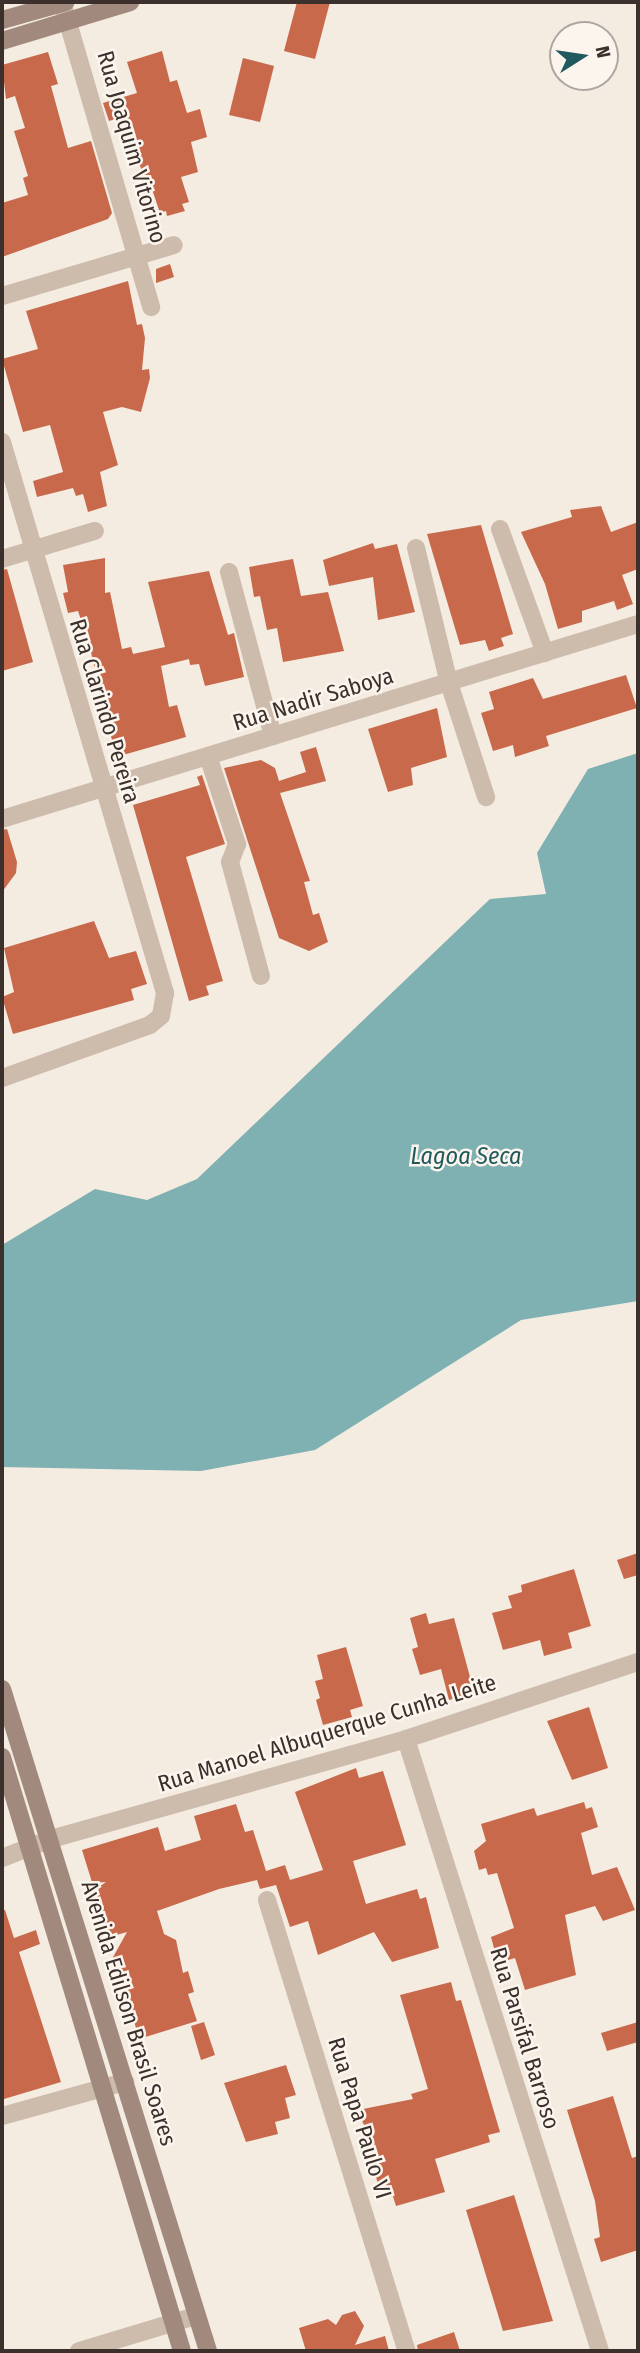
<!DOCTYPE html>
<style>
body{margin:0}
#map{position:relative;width:640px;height:2353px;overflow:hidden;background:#f4ebe1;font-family:"Fira Sans Condensed",sans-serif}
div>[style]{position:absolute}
.water>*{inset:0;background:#7fb0b2}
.building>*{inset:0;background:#c8694b}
.street>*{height:18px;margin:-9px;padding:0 9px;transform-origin:9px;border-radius:9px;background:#cdbbac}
.secondary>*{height:18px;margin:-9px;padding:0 9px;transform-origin:9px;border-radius:9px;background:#a18a7d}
span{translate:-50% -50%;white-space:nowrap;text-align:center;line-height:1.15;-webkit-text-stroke:5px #fbf5ee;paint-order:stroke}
.street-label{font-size:23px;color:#3b302b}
.water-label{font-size:24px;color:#1f5a5e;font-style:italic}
.frame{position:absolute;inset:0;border:4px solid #3b302b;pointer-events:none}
.north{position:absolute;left:549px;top:21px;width:70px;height:70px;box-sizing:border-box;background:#fbf5ee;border:2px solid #aea6a0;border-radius:50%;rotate:78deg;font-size:19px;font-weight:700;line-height:28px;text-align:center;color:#3b302b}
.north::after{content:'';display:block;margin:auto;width:24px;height:32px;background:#1f5a5e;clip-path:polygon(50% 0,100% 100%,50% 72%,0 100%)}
</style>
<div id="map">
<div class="water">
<i style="clip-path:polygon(638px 753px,638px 1301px,521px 1320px,315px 1450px,201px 1471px,2px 1467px,2px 1245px,95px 1189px,147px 1200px,197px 1179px,490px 899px,546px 894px,537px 853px,588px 769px)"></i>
</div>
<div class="building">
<i style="clip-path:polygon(297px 2px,330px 2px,315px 59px,284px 51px)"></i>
<i style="clip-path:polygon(162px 51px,170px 82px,177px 80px,187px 113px,200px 109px,207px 137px,191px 142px,198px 172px,181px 177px,189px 202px,182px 204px,185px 211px,167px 216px,166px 211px,160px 213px,152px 189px,149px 190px,122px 117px,109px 121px,103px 103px,137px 93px,127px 62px)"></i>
<i style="clip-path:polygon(48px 52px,58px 84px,51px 86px,68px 148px,91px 141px,112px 213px,108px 219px,2px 257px,2px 203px,28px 195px,23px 178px,28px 176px,14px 131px,25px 128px,15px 96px,6px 99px,2px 65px)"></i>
<i style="clip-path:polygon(243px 58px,274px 66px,260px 122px,229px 115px)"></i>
<i style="clip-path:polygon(170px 264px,174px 277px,156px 283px,156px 269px)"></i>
<i style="clip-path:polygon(128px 281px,137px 325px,142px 324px,145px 338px,142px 370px,149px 369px,150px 378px,141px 412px,122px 407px,103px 412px,118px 465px,100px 472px,107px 506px,88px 512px,83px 494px,76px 496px,73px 488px,37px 497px,33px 481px,63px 472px,50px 425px,23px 432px,2px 359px,38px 349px,26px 311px)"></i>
<i style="clip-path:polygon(601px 506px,611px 532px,638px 522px,638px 569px,622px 575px,633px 604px,617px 610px,614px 601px,582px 611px,582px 622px,558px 629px,545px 584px,521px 532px,572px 517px,570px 510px)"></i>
<i style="clip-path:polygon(481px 525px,513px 634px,501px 638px,504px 646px,489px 651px,485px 640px,460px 645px,427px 534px)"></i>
<i style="clip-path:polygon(373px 543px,375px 549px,397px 544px,415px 612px,378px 620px,373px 577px,329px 586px,323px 560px)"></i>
<i style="clip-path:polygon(105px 558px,105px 593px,110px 592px,122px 649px,131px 647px,133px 654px,165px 647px,148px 582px,209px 571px,228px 635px,234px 633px,244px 677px,205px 686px,199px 664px,190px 665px,189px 659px,161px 666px,169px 707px,177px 705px,186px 737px,116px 757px,89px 644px,78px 611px,68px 613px,63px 593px,68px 592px,63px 565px)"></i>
<i style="clip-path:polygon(293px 559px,301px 596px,328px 592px,344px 651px,283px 662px,277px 628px,267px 630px,260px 596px,254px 597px,249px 567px)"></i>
<i style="clip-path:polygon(7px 569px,33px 662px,2px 671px,2px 570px)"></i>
<i style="clip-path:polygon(626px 675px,637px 708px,546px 736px,549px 746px,515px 757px,513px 745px,493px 751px,481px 713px,494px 709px,489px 692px,533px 678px,543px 699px)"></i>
<i style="clip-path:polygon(437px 708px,447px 757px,411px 768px,413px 785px,388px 792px,368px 729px)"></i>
<i style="clip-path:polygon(316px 747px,326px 781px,280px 793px,310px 881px,304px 882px,313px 915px,319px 913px,328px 942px,309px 951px,279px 938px,224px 768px,261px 760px,275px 768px,279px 781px,306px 772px,300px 752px)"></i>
<i style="clip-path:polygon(202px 775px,225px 844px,186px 857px,223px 981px,206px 986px,209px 995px,189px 1001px,133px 805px,200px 785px,197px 777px)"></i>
<i style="clip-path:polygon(7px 829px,17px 862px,16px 873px,2px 892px,2px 830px)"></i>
<i style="clip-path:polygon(94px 921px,109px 958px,136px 951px,147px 984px,131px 989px,134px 1000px,13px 1034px,2px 997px,14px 992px,4px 948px)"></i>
<i style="clip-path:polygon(638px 1553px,638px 1575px,624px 1579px,617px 1560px)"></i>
<i style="clip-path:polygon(574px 1569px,591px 1626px,568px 1633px,572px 1648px,544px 1656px,540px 1640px,503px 1650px,492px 1613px,512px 1608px,508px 1596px,522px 1592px,521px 1585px)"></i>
<i style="clip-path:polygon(426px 1613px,429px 1624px,454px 1618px,470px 1677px,475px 1676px,479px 1691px,449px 1700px,441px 1669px,420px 1675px,412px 1649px,418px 1647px,410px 1618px)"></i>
<i style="clip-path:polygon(346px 1647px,363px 1706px,350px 1710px,352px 1717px,323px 1725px,316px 1700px,320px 1698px,315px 1681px,323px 1679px,317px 1655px)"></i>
<i style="clip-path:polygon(589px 1707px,608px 1768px,572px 1780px,547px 1721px)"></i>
<i style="clip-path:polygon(356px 1768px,359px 1778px,383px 1771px,406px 1845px,353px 1861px,366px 1904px,417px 1889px,420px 1899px,426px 1897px,439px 1948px,392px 1962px,374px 1932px,318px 1955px,308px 1921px,290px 1927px,276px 1885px,260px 1889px,257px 1880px,219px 1889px,157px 1911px,164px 1934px,176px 1940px,183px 1973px,188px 1971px,194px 1992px,188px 1994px,197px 2021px,139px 2039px,118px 1963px,112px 1959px,127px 1932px,109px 1937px,82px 1850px,158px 1827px,165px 1851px,201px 1840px,194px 1816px,236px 1804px,245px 1832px,253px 1830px,266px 1871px,285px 1865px,290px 1880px,323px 1870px,295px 1792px)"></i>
<i style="clip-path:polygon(584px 1802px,586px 1809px,592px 1807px,598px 1827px,581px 1833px,592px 1875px,617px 1867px,635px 1910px,603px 1921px,595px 1906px,565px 1915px,576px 1975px,525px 1990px,515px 1958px,498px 1963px,491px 1937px,514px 1928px,497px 1873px,488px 1875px,486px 1868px,479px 1870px,474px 1851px,486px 1841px,481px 1824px,534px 1808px,537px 1816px)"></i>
<i style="clip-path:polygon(2px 1910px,5px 1910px,14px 1938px,36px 1930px,40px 1944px,19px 1952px,61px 2082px,4px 2099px)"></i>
<i style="clip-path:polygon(451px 1982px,456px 2001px,461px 2000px,500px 2132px,488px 2135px,490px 2142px,435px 2159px,445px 2192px,396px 2206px,390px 2187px,380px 2190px,374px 2171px,381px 2169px,358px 2110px,413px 2099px,411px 2094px,428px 2089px,400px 1995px)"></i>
<i style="clip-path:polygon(204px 2022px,215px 2055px,201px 2060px,191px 2026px)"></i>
<i style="clip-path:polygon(638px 2022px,638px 2042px,607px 2051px,601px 2033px)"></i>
<i style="clip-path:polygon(286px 2065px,296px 2095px,285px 2098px,290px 2118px,275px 2122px,278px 2134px,246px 2142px,224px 2083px)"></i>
<i style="clip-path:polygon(613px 2096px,632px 2158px,638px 2156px,638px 2250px,601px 2262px,594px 2239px,600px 2237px,595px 2201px,567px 2110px)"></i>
<i style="clip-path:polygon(514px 2195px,553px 2321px,503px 2331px,466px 2210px)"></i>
<i style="clip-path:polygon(355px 2311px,364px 2326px,355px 2345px,385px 2336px,389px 2351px,306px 2351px,299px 2328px,328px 2319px,336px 2325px,342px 2315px)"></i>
<i style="clip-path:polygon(454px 2332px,460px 2351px,418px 2351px,417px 2345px)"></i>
</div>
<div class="street">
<i style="left:62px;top:2px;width:318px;rotate:73.7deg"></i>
<i style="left:2px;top:296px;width:179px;rotate:-16.5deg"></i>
<i style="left:2px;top:442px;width:575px;rotate:73.52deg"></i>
<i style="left:165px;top:993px;width:23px;rotate:100deg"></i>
<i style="left:161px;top:1016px;width:14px;rotate:141deg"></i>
<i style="left:150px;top:1025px;width:157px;rotate:160.3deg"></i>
<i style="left:500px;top:529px;width:132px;rotate:70.1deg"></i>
<i style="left:416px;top:548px;width:139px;rotate:76.3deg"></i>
<i style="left:449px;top:683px;width:120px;rotate:72deg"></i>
<i style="left:2px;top:559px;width:97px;rotate:-16.8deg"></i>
<i style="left:229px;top:572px;width:170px;rotate:75deg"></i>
<i style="left:208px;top:756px;width:93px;rotate:71.8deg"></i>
<i style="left:237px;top:844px;width:19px;rotate:111deg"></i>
<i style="left:230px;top:862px;width:118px;rotate:74.8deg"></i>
<i style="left:2px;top:819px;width:665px;rotate:-17.05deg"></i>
<i style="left:406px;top:1739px;width:642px;rotate:72.41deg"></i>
<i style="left:2px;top:1858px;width:53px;rotate:-21.2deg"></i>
<i style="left:51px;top:1839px;width:369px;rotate:-15.7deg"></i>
<i style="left:406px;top:1739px;width:244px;rotate:-18.4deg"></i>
<i style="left:267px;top:1900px;width:472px;rotate:72.8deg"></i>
<i style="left:2px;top:2116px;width:128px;rotate:-15.5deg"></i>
<i style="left:79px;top:2351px;width:122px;rotate:-16.7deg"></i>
</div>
<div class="secondary">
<i style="left:2px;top:20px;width:66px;rotate:-15.7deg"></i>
<i style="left:2px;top:41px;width:134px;rotate:-16.9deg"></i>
<i style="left:2px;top:1689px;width:693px;rotate:72.71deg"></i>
<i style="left:2px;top:1757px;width:621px;rotate:73.14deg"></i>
</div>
<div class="street-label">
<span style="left:132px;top:147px;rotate:74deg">Rua Joaquim Vitorino</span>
<span style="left:313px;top:699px;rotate:-17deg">Rua Nadir Saboya</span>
<span style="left:105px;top:711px;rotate:73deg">Rua Clarindo Pereira</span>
<span style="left:327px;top:1733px;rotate:-17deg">Rua Manoel Albuquerque Cunha Leite</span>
<span style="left:129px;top:2013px;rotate:73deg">Avenida Edilson Brasil Soares</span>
<span style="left:525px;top:2038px;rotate:73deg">Rua Parsifal Barroso</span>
<span style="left:360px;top:2118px;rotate:73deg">Rua Papa Paulo VI</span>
</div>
<div class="water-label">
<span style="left:466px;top:1157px">Lagoa Seca</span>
</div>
<div class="frame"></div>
<div class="north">N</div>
</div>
